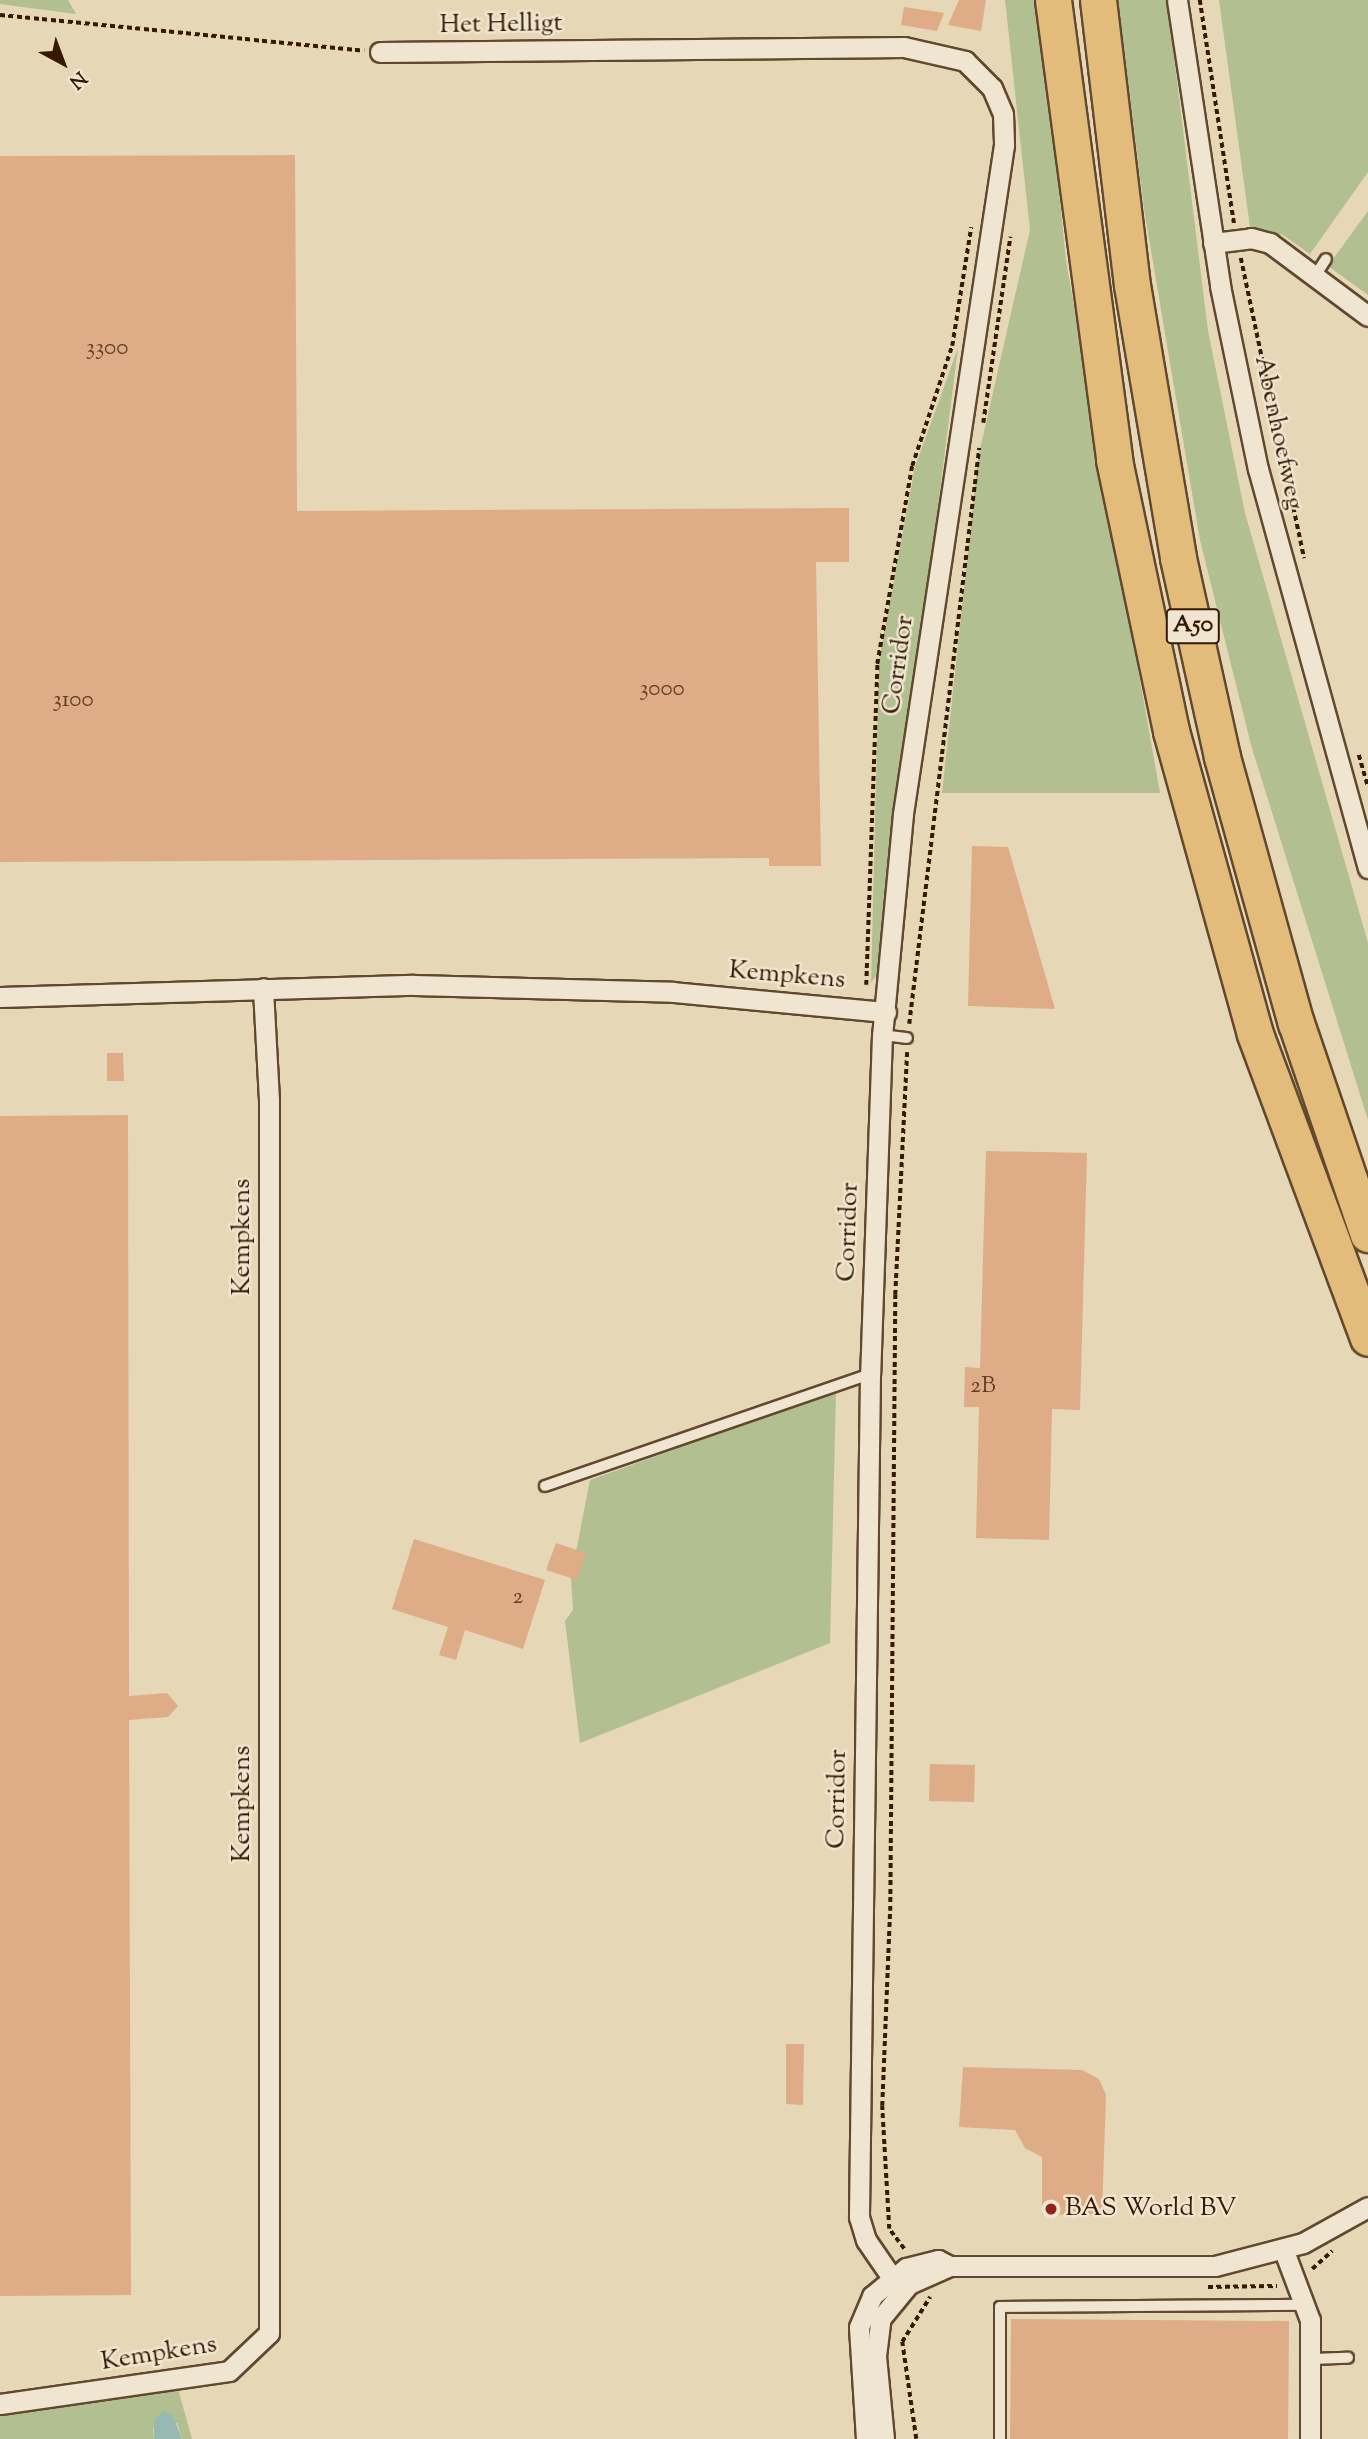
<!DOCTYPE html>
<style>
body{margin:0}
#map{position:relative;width:1368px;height:2439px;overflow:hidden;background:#e6d7b6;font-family:"Sorts Mill Goudy",serif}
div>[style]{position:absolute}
.green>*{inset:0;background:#b1bf91}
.water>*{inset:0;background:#96b9b1}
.building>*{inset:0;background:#dfac88}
.path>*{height:3.5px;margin-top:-1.75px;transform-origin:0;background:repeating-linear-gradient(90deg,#351901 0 5px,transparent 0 8.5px)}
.roads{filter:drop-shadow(2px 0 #61482e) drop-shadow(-2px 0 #61482e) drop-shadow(0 2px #61482e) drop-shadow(0 -2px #61482e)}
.lane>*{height:10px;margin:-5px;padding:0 5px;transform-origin:5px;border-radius:5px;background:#efe5d0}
.street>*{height:19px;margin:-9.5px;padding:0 9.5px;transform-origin:9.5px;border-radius:9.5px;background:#efe5d0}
.highway>*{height:35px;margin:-17.5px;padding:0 17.5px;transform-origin:17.5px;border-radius:17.5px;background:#e3bc7b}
.dots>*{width:19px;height:19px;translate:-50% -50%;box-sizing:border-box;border:4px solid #efe5d0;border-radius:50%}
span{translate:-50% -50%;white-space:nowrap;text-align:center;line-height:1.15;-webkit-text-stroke:5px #efe5d0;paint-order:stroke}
.number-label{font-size:23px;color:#603e23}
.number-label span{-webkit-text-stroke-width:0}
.shield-label span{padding:2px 5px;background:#efe5d0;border:2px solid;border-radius:5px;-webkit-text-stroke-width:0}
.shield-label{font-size:24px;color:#351901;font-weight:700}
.street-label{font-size:26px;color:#351901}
.poi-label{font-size:26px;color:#351901}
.left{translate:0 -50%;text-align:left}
.north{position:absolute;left:28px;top:28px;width:70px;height:70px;-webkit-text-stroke:5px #efe5d0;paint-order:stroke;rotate:139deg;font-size:19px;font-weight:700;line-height:28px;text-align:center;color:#351901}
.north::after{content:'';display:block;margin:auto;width:24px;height:32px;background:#351901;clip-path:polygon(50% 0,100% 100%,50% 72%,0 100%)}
</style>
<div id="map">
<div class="green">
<i style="clip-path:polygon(0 0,68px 0,76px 14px,0 4px)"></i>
<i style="clip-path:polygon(1005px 0,1040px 0,1066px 261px,1160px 793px,942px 793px,978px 458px,1030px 230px)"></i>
<i style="clip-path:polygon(1118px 0,1167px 0,1208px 331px,1245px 513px,1368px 943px,1368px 1120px,1251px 745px,1200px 540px,1144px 209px)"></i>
<i style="clip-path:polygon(1219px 0,1368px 0,1368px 172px,1310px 254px,1283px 235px,1250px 227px)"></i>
<i style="clip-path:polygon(1368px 211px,1368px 295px,1328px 266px)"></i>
<i style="clip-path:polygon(958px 348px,879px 971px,871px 983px,879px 661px,915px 467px)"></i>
<i style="clip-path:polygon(836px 1391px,830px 1643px,580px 1743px,565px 1621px,573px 1610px,571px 1578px,590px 1480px)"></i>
<i style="clip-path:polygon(178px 2389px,192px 2439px,182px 2439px,177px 2423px,153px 2428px,154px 2439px,0 2439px,0 2413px)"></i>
</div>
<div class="water">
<i style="clip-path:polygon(164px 2410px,173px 2416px,182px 2439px,154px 2439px,154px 2420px)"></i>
</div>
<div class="building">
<i style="clip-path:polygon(959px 0,986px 0,981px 31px,948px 25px)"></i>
<i style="clip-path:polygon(904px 7px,944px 13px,937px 31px,901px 25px)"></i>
<i style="clip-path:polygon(295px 155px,297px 511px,849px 508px,849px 562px,816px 562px,821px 866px,769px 866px,769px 858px,0 862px,0 156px)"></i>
<i style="clip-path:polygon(972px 846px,1008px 847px,1055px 1009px,968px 1006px)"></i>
<i style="clip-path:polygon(107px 1053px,123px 1053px,124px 1081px,107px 1081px)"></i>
<i style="clip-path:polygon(128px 1115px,129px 1696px,167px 1693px,178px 1706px,168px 1717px,129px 1720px,131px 2295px,0 2296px,0 1116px)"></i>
<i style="clip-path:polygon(986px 1151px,1087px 1153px,1080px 1410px,1052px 1409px,1049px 1540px,976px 1538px,979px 1407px,964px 1407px,965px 1367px,980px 1368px)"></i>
<i style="clip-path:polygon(414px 1539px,545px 1580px,523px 1649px,465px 1630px,456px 1660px,439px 1655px,448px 1627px,392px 1609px)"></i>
<i style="clip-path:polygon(556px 1543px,586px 1553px,577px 1580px,546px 1570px)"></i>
<i style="clip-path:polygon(930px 1764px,975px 1765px,974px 1802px,929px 1801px)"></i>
<i style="clip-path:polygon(786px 2044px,804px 2044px,803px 2105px,786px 2104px)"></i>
<i style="clip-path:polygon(963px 2067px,1082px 2070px,1099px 2079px,1106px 2095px,1102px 2214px,1042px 2215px,1042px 2157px,1025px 2148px,1015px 2130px,959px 2127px)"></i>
<i style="clip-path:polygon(1011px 2319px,1289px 2321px,1288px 2439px,1010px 2439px)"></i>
</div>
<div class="path">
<i style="left:1200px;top:0;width:226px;rotate:81.3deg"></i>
<i style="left:0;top:15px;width:366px;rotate:5.6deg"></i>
<i style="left:1241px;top:258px;width:307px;rotate:78.1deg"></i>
<i style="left:983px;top:423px;width:188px;rotate:-81.7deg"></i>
<i style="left:1359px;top:755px;width:33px;rotate:74deg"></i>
<i style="left:866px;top:985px;width:321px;rotate:-88deg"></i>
<i style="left:877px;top:664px;width:201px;rotate:-80deg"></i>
<i style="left:912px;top:466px;width:126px;rotate:-71.6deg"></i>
<i style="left:952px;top:346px;width:120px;rotate:-80.9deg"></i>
<i style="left:909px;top:1024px;width:580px;rotate:-83.07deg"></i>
<i style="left:904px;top:2249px;width:25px;rotate:-127deg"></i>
<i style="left:889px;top:2229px;width:123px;rotate:-93.3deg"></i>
<i style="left:882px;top:2106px;width:195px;rotate:-87.7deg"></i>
<i style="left:890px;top:1911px;width:616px;rotate:-89.53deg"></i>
<i style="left:895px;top:1295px;width:243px;rotate:-87.2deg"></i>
<i style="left:1312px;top:2269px;width:27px;rotate:-42deg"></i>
<i style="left:1208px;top:2287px;width:69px;rotate:-0.8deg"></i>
<i style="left:916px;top:2439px;width:98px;rotate:-98.2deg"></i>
<i style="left:902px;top:2342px;width:53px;rotate:-58.1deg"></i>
</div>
<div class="roads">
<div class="lane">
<i style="left:1315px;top:276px;width:20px;rotate:-57deg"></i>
<i style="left:882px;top:1035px;width:25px;rotate:7deg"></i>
<i style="left:545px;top:1486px;width:344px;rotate:-19deg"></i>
<i style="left:1310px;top:2359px;width:38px;rotate:-2deg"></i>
<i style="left:1000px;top:2439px;width:132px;rotate:-90deg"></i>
<i style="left:1000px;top:2307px;width:305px;rotate:-0.4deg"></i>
</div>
<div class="street">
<i style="left:1177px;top:0;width:289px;rotate:81.4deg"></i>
<i style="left:1220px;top:286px;width:187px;rotate:78.3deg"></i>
<i style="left:1258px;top:469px;width:414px;rotate:74.6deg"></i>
<i style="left:380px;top:52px;width:524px;rotate:-0.55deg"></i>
<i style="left:904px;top:47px;width:63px;rotate:12.9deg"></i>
<i style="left:965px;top:61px;width:38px;rotate:45deg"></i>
<i style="left:992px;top:88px;width:28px;rotate:67deg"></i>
<i style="left:1003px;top:114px;width:31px;rotate:88deg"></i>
<i style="left:1004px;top:145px;width:677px;rotate:98.59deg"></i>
<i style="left:903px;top:814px;width:222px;rotate:95.4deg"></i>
<i style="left:882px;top:1035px;width:339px;rotate:92deg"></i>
<i style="left:870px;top:1374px;width:843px;rotate:90.75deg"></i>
<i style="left:859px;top:2217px;width:24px;rotate:73deg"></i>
<i style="left:866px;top:2240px;width:62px;rotate:55.5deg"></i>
<i style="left:1213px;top:243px;width:38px;rotate:-7deg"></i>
<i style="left:1251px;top:238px;width:20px;rotate:15deg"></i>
<i style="left:1270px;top:243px;width:122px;rotate:36.7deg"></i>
<i style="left:0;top:997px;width:414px;rotate:-1.7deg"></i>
<i style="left:414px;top:985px;width:259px;rotate:1.5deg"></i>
<i style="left:673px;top:992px;width:214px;rotate:5.4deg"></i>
<i style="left:1284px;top:2251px;width:74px;rotate:69.4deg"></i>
<i style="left:1310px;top:2320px;width:119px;rotate:90deg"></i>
<i style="left:0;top:2404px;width:231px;rotate:-8.2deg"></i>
<i style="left:229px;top:2371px;width:55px;rotate:-43.5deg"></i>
<i style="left:269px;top:2333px;width:1233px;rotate:-90deg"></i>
<i style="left:269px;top:1100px;width:112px;rotate:-93.1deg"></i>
<i style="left:866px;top:2439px;width:112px;rotate:-93.6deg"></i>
<i style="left:859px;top:2327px;width:34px;rotate:-67deg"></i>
<i style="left:872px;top:2296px;width:44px;rotate:-39.5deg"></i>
<i style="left:906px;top:2268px;width:33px;rotate:-14deg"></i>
<i style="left:938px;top:2260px;width:13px;rotate:27deg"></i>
<i style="left:950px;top:2266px;width:265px"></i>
<i style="left:1215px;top:2266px;width:91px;rotate:-14.6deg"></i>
<i style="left:1303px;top:2243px;width:74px;rotate:-29deg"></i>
<i style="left:884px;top:2439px;width:83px;rotate:-95.5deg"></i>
<i style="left:876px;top:2356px;width:38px;rotate:-83deg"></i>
<i style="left:881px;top:2318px;width:44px;rotate:-50.5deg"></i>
<i style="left:909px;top:2284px;width:45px;rotate:-23.7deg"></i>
</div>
<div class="highway">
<i style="left:1053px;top:0;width:464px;rotate:82.4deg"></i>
<i style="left:1114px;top:460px;width:277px;rotate:78.1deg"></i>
<i style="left:1171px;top:731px;width:314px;rotate:74.5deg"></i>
<i style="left:1255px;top:1034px;width:324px;rotate:69.6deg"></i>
<i style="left:1098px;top:0;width:287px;rotate:83.2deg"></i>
<i style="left:1132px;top:285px;width:277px;rotate:80.4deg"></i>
<i style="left:1178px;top:558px;width:204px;rotate:77.5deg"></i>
<i style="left:1222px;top:757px;width:276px;rotate:74.5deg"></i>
<i style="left:1296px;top:1023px;width:223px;rotate:71.2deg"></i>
</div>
</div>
<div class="dots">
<i style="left:1051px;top:2209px;background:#8f2418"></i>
</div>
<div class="number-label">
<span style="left:107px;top:349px">3300</span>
<span style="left:662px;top:690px">3000</span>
<span style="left:73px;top:701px">3100</span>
<span style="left:983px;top:1387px">2B</span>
<span style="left:518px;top:1598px">2</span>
</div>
<div class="shield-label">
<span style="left:1193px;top:626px">A50</span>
</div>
<div class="street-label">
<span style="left:501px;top:25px;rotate:-1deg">Het Helligt</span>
<span style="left:1278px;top:433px;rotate:78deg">Abenhoefweg</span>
<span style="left:899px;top:665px;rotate:-82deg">Corridor</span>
<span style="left:787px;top:976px;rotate:5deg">Kempkens</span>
<span style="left:849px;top:1232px;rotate:-88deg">Corridor</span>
<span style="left:243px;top:1237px;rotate:-90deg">Kempkens</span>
<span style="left:838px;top:1799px;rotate:-89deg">Corridor</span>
<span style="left:243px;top:1804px;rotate:-90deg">Kempkens</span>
<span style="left:159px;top:2354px;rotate:-9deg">Kempkens</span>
</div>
<div class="poi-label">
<span class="left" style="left:1065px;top:2209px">BAS World BV</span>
</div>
<div class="north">N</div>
</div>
